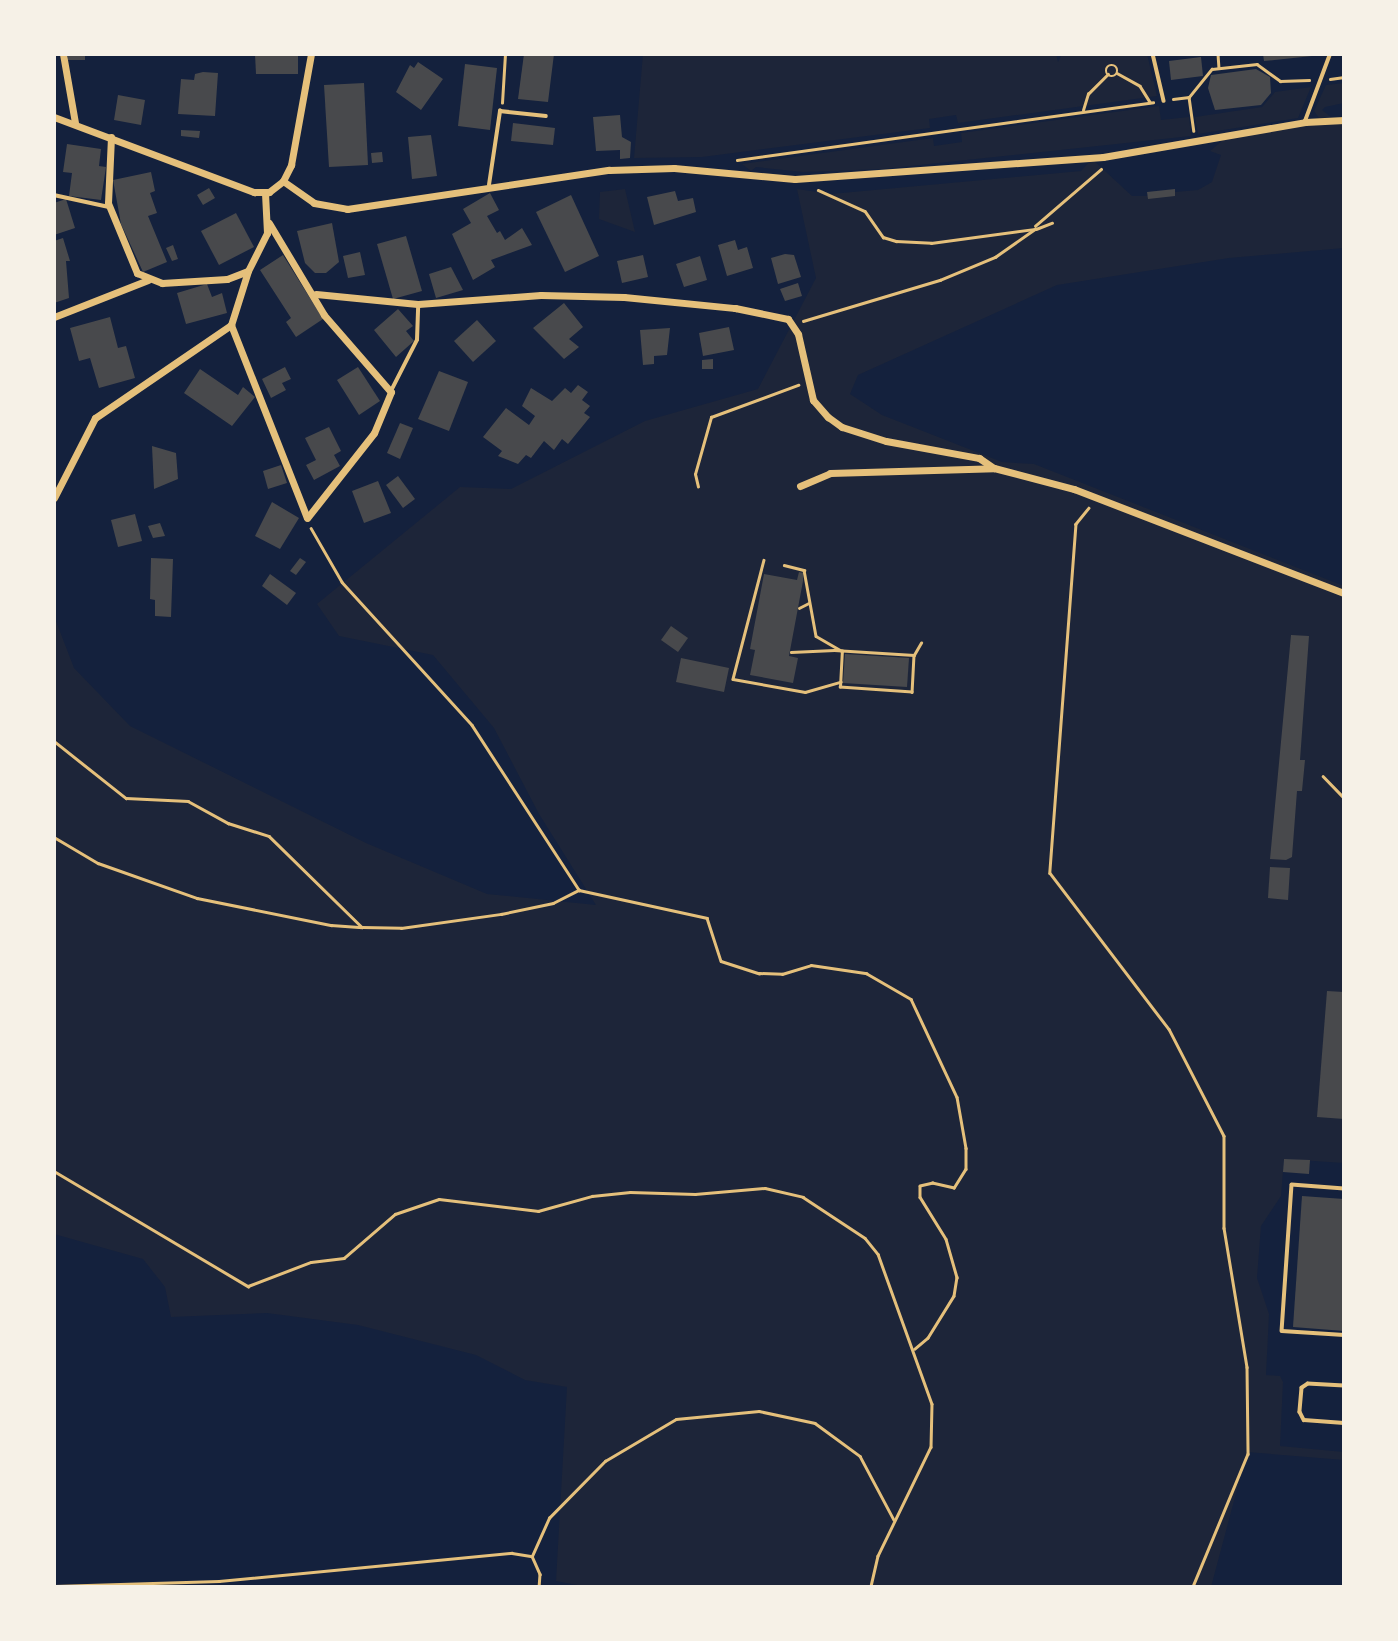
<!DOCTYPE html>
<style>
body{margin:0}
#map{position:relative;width:1398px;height:1641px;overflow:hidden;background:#14213d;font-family:Literata,serif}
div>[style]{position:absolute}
.green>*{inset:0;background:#1d2539}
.building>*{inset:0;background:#48494c}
.path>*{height:2.5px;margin:-1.25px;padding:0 1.25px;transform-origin:1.25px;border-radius:1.25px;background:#e5c07b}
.path>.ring{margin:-1.25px;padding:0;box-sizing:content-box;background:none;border:2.5px solid #e5c07b;border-radius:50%}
.service>*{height:3.5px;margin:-1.75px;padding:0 1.75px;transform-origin:1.75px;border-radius:1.75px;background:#e5c07b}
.minor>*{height:7px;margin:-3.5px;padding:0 3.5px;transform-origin:3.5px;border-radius:3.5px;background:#e5c07b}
span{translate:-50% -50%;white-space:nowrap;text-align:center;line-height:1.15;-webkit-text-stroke:5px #f6f1e7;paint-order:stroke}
.frame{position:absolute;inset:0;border:56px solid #f6f1e7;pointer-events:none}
</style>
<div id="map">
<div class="green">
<i style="clip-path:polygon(643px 54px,1056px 54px,1058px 62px,1062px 54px,1147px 54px,1157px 96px,958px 123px,956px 115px,929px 119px,930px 128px,702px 157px,634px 158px)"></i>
<i style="clip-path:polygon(1344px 83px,1344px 103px,1325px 107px,1322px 110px,1331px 117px,1319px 118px,1314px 111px,1326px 85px)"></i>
<i style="clip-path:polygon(1311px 87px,1298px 118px,1198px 134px,1195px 117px,1262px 107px,1275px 92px)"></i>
<i style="clip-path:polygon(1159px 106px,1161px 120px,1189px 117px,1191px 136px,882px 169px,803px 172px,756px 167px,751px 171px,742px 164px,933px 138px,934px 146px,962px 142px,961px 133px)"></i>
<i style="clip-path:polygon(1344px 120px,1344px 248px,1229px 258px,1057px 285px,858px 375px,850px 394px,882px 415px,1002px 462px,1034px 464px,1344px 586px,1344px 1163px,1284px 1159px,1281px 1196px,1261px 1226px,1257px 1278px,1269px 1314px,1266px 1375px,1280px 1376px,1283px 1382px,1280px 1446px,1344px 1452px,1344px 1460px,1247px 1452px,1211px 1587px,587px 1587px,556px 1581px,567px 1387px,525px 1380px,476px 1355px,358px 1325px,267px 1313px,171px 1317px,165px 1287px,143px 1259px,54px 1234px,54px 616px,74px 668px,130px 726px,366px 843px,487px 894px,596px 905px,539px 814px,494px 728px,433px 655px,339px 636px,317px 604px,460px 487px,511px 489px,645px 421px,758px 389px,816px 278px,797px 189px,831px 194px,1081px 171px,1092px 159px,1132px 196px,1175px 196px,1175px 192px,1198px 190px,1212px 182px,1221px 155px,1210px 151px,1229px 135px)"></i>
<i style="clip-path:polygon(625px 189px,635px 232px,599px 219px,600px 192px)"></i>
</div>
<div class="building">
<i style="clip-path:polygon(68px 54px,85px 54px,85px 60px,68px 60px)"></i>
<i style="clip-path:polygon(255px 54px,298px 54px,298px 74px,256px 74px)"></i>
<i style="clip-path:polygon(524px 54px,554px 54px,548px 102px,518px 99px)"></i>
<i style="clip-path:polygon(1263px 54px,1311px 54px,1312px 56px,1264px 61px)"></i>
<i style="clip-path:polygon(1201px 57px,1203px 76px,1171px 80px,1169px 61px)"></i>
<i style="clip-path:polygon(418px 62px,443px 79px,421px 110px,396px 92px,410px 65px,414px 68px)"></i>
<i style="clip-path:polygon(465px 64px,497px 68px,490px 130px,458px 126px)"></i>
<i style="clip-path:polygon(1256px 69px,1270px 77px,1271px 93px,1261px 105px,1215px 110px,1208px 88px,1211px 75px)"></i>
<i style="clip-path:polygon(203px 72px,218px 73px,215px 116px,178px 114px,181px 79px,194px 80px,195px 74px)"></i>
<i style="clip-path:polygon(364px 83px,368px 165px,329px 167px,324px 85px)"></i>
<i style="clip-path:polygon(118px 95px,145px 100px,141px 125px,114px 120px)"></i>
<i style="clip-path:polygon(620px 115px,622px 137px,631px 142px,630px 158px,620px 159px,620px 150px,596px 151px,593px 117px)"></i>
<i style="clip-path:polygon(513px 123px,555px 128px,553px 145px,511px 141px)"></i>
<i style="clip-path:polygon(181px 130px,200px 131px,199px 138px,181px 136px)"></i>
<i style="clip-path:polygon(431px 135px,437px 176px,412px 179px,408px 137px)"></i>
<i style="clip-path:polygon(67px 144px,101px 149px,99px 166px,106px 167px,101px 200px,69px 196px,72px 173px,63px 172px)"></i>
<i style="clip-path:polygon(382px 152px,383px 162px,372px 163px,371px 153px)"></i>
<i style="clip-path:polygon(151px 172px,155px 191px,150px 193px,157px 213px,148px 216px,167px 262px,143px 272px,121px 224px,113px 180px)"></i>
<i style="clip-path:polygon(209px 188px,215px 198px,203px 205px,197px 195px)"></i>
<i style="clip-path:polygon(1175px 189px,1175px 196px,1148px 199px,1147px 192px)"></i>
<i style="clip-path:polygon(675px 191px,678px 201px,693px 198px,696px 212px,654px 225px,647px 197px)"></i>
<i style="clip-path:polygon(490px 193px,499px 210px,487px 216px,497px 233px,500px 231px,505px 240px,522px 228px,532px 245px,491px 260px,495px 267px,473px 280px,452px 234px,471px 223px,463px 209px)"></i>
<i style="clip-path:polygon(571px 195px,599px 256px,565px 272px,536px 212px)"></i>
<i style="clip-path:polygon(66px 199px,75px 228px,54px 235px,54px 203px)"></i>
<i style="clip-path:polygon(236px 213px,254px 247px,219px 265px,201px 231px)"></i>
<i style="clip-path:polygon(332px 223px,339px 262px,326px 273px,315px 273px,305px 263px,297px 231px)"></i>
<i style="clip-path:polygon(406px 236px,422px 291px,393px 299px,377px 244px)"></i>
<i style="clip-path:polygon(63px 238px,70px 261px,66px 261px,69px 298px,54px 303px,54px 241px)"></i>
<i style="clip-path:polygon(735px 240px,738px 250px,747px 247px,753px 268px,727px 276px,718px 245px)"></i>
<i style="clip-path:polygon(173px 245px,178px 259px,172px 261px,166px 248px)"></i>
<i style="clip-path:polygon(360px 252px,365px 275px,348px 278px,343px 256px)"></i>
<i style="clip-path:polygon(785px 254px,794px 255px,801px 277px,778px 284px,771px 258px)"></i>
<i style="clip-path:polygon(283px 255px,323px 319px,296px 337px,286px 322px,291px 318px,260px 270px)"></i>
<i style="clip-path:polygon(643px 255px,648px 277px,622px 283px,617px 261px)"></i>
<i style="clip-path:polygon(700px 256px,707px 280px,684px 287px,676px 264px)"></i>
<i style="clip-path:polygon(451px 267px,463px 290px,436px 298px,429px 274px)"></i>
<i style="clip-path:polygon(798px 283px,802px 296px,785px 301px,780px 289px)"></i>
<i style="clip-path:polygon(207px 284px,212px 297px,222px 293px,227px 313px,186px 324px,177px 293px)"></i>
<i style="clip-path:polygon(564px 303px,583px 327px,569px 339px,579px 347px,564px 359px,533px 328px)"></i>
<i style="clip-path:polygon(398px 309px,413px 326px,406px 331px,414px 341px,396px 357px,374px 330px)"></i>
<i style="clip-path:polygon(110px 317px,118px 348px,126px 346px,135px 378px,99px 388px,90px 358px,79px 361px,70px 328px)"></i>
<i style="clip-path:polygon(477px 320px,496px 341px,473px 362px,454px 341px)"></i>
<i style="clip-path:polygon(729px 327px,734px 350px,703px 356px,699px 333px)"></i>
<i style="clip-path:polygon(670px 328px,667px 355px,654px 356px,654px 364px,643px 365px,640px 330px)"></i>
<i style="clip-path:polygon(713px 359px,713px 369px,702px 369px,702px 360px)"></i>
<i style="clip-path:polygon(285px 367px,291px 379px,282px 383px,286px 390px,271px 398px,262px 379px)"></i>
<i style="clip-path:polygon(358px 367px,380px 401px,359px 415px,337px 380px)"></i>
<i style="clip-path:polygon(200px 369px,238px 395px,243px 387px,255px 397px,232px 426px,184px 393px)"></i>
<i style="clip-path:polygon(439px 371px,468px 382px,449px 431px,418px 419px)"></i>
<i style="clip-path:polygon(578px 385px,588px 392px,582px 400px,590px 406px,584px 413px,590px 417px,568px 444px,562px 439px,554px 450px,544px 441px,531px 458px,526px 455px,518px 464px,498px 456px,502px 451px,483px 437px,506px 408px,529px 425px,535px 416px,522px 406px,531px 388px,552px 401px,565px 388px,571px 393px)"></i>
<i style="clip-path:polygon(400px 423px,413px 428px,400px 459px,387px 453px)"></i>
<i style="clip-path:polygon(329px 427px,341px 451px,334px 455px,340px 466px,314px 480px,306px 465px,316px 460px,305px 438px)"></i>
<i style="clip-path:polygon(152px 446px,176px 453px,178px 479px,154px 489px)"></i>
<i style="clip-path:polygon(281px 465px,287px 483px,268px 489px,263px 471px)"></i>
<i style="clip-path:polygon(398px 476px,415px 499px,403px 508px,386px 485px)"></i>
<i style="clip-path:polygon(378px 481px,391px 513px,364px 523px,352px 491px)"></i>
<i style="clip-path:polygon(272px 502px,299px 518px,280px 549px,255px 536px)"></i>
<i style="clip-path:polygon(135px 514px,142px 541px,118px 547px,111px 520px)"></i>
<i style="clip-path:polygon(160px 523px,165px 536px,153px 538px,148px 526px)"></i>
<i style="clip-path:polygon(151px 558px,173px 559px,171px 617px,155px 616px,155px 600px,150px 599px)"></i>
<i style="clip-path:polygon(300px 558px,306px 562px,296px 575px,290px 571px)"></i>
<i style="clip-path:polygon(799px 572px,803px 573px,803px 581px,789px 656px,798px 658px,793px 683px,750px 675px,755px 650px,750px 649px,764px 574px,797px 580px)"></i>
<i style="clip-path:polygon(270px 574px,296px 593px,287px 605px,262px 586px)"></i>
<i style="clip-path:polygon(671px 626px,688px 638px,678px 652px,661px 640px)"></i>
<i style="clip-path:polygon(1291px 635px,1309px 636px,1300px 760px,1305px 760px,1302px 791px,1297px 791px,1292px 857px,1286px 860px,1270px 859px)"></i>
<i style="clip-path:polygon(845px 654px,909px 658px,907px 687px,843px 683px)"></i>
<i style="clip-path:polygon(681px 658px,729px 668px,724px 692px,676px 682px)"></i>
<i style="clip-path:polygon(1270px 867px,1290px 868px,1288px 900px,1268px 898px)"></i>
<i style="clip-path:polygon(1327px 991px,1344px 992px,1344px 1119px,1317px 1117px)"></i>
<i style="clip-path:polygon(1284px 1159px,1310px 1160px,1309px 1174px,1283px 1172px)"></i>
<i style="clip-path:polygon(1302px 1196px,1344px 1199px,1344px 1331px,1293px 1327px)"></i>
</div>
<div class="path">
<i style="left:1218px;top:54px;width:14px;rotate:86deg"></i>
<i class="ring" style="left:1106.5px;top:65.5px;width:8.5px;height:8.5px"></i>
<i style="left:1117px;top:73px;width:26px;rotate:29deg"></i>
<i style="left:1140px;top:86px;width:19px;rotate:58deg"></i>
<i style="left:1330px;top:79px;width:14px;rotate:-8deg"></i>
<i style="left:1189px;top:97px;width:34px;rotate:82deg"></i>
<i style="left:1173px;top:99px;width:16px;rotate:-7deg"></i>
<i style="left:1189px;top:97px;width:36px;rotate:-51deg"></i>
<i style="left:1212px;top:69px;width:45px;rotate:-6.3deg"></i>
<i style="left:1257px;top:64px;width:29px;rotate:36deg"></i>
<i style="left:1280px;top:81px;width:29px;rotate:-2deg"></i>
<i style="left:502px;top:103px;width:49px;rotate:-86.5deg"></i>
<i style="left:1083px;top:110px;width:17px;rotate:-73deg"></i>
<i style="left:1088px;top:94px;width:28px;rotate:-45deg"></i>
<i style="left:737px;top:160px;width:420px;rotate:-7.9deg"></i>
<i style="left:818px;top:190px;width:51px;rotate:24.1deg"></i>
<i style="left:865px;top:211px;width:32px;rotate:55deg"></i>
<i style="left:883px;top:237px;width:14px;rotate:17deg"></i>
<i style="left:896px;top:241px;width:35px;rotate:3deg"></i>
<i style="left:931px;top:243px;width:105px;rotate:-7.7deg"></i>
<i style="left:1035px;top:226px;width:87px;rotate:-40.8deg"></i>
<i style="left:1036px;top:229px;width:17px;rotate:-21deg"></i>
<i style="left:803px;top:321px;width:143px;rotate:-16.7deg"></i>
<i style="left:940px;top:280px;width:60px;rotate:-22.7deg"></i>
<i style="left:995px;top:257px;width:49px;rotate:-35deg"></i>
<i style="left:698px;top:487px;width:13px;rotate:-103deg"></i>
<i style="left:695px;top:474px;width:59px;rotate:-74.3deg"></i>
<i style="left:711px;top:417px;width:93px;rotate:-20.2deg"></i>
<i style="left:1089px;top:508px;width:21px;rotate:129deg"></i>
<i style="left:1076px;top:524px;width:350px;rotate:94.3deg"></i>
<i style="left:1050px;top:873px;width:196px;rotate:52.7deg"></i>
<i style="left:1169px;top:1029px;width:120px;rotate:62.8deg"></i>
<i style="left:1224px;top:1136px;width:92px;rotate:90deg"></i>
<i style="left:1224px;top:1228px;width:141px;rotate:80.6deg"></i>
<i style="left:1247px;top:1367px;width:87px;rotate:89.3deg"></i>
<i style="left:1248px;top:1454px;width:144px;rotate:112.5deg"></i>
<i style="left:311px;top:528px;width:62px;rotate:60.1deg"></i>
<i style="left:342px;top:582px;width:193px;rotate:47.7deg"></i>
<i style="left:472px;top:725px;width:197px;rotate:57deg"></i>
<i style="left:579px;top:890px;width:131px;rotate:12.3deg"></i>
<i style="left:707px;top:918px;width:45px;rotate:72deg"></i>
<i style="left:721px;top:961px;width:40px;rotate:18deg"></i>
<i style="left:759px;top:973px;width:23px;rotate:2deg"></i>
<i style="left:782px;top:974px;width:30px;rotate:-17deg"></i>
<i style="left:811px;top:965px;width:56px;rotate:8.3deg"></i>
<i style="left:866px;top:973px;width:52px;rotate:30deg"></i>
<i style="left:911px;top:999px;width:108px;rotate:64.9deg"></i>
<i style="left:957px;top:1097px;width:52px;rotate:80deg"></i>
<i style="left:966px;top:1148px;width:21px;rotate:90deg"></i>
<i style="left:966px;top:1169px;width:22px;rotate:122deg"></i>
<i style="left:954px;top:1188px;width:22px;rotate:-167deg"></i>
<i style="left:933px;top:1183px;width:13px;rotate:167deg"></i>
<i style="left:920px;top:1186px;width:11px;rotate:90deg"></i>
<i style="left:920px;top:1197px;width:49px;rotate:58.2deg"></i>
<i style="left:946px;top:1239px;width:40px;rotate:74deg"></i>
<i style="left:957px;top:1277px;width:19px;rotate:99deg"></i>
<i style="left:954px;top:1296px;width:49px;rotate:121.8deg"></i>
<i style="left:928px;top:1338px;width:17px;rotate:140deg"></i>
<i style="left:764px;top:560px;width:123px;rotate:104.6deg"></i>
<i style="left:733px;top:679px;width:73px;rotate:10.2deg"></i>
<i style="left:805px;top:692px;width:37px;rotate:-16deg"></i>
<i style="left:784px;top:565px;width:21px;rotate:14deg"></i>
<i style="left:804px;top:570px;width:67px;rotate:79.7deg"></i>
<i style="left:816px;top:636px;width:30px;rotate:30deg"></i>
<i style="left:799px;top:608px;width:11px;rotate:-27deg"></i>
<i style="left:791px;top:652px;width:43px;rotate:-2.7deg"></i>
<i style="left:834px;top:650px;width:80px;rotate:3.6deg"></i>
<i style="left:914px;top:655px;width:37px;rotate:93deg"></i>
<i style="left:912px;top:692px;width:72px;rotate:-176deg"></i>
<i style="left:840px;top:687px;width:36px;rotate:-87deg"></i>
<i style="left:914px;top:655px;width:14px;rotate:-60deg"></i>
<i style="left:54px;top:741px;width:92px;rotate:38.4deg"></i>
<i style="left:126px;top:798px;width:62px;rotate:2.8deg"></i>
<i style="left:188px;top:801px;width:46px;rotate:28.8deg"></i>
<i style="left:228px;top:823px;width:43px;rotate:17.6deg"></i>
<i style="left:269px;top:836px;width:130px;rotate:44.4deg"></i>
<i style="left:362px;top:927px;width:39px;rotate:1deg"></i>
<i style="left:401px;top:928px;width:101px;rotate:-8deg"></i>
<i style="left:501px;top:914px;width:53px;rotate:-11.9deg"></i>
<i style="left:553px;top:903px;width:29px;rotate:-27deg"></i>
<i style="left:1323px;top:776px;width:30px;rotate:46deg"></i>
<i style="left:54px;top:837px;width:51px;rotate:30.6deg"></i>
<i style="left:98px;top:863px;width:105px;rotate:19.5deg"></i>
<i style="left:197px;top:898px;width:137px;rotate:11.4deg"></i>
<i style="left:331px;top:925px;width:31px;rotate:4deg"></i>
<i style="left:54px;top:1171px;width:226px;rotate:30.7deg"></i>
<i style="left:248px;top:1286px;width:67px;rotate:-20.9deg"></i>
<i style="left:311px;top:1262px;width:33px;rotate:-7deg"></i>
<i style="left:344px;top:1258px;width:67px;rotate:-40.8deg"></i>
<i style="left:395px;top:1214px;width:46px;rotate:-18.8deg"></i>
<i style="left:439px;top:1199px;width:100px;rotate:6.9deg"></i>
<i style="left:538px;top:1211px;width:56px;rotate:-15.5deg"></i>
<i style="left:592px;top:1196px;width:38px;rotate:-6deg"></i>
<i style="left:630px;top:1192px;width:65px;rotate:1.8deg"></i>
<i style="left:695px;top:1194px;width:70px;rotate:-4.9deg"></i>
<i style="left:765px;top:1188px;width:39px;rotate:13deg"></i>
<i style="left:803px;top:1197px;width:74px;rotate:33.5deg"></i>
<i style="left:865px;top:1238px;width:21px;rotate:51deg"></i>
<i style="left:878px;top:1254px;width:159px;rotate:70.2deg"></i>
<i style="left:932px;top:1404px;width:43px;rotate:91.3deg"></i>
<i style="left:931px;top:1447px;width:121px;rotate:115.9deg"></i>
<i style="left:878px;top:1556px;width:32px;rotate:103deg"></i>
<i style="left:532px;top:1556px;width:42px;rotate:-65.9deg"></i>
<i style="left:549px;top:1518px;width:80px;rotate:-45.5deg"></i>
<i style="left:605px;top:1461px;width:82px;rotate:-30.6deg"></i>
<i style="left:676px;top:1419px;width:83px;rotate:-5.5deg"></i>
<i style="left:759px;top:1411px;width:57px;rotate:12.1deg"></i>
<i style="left:815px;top:1423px;width:56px;rotate:36.3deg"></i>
<i style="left:860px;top:1456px;width:72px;rotate:62deg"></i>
<i style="left:54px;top:1586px;width:165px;rotate:-1.7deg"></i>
<i style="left:219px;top:1581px;width:294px;rotate:-5.5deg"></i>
<i style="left:512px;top:1553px;width:20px;rotate:9deg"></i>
<i style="left:532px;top:1556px;width:20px;rotate:66deg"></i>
<i style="left:540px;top:1574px;width:13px;rotate:94deg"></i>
</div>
<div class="service">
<i style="left:1153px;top:54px;width:48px;rotate:76.8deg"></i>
<i style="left:1305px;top:121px;width:72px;rotate:-69.5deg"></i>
<i style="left:489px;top:185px;width:75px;rotate:-81.5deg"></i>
<i style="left:500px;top:111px;width:46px;rotate:6.2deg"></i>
<i style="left:54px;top:195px;width:56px;rotate:12.3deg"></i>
<i style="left:391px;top:391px;width:57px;rotate:-63deg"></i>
<i style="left:417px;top:340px;width:36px;rotate:-88deg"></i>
<i style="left:1344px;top:1189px;width:52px;rotate:-175.6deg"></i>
<i style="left:1292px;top:1185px;width:146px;rotate:93.9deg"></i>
<i style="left:1282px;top:1331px;width:62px;rotate:3.7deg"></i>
<i style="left:1344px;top:1386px;width:36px;rotate:-177deg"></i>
<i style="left:1308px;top:1384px;width:7px;rotate:146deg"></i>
<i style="left:1302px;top:1388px;width:24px;rotate:95deg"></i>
<i style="left:1300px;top:1412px;width:9px;rotate:63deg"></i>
<i style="left:1304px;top:1420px;width:40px;rotate:4.3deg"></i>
</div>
<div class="minor">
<i style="left:63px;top:54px;width:70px;rotate:80.1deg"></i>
<i style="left:54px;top:117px;width:214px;rotate:20.6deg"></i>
<i style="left:254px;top:192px;width:15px"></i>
<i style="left:269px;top:192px;width:18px;rotate:-38deg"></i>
<i style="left:283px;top:181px;width:18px;rotate:-63deg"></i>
<i style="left:291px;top:165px;width:113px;rotate:-79.8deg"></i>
<i style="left:111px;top:137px;width:66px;rotate:92.6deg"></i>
<i style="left:108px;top:203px;width:76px;rotate:67.5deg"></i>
<i style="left:137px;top:273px;width:27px;rotate:22deg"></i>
<i style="left:162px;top:283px;width:65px;rotate:-3.5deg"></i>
<i style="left:227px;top:279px;width:22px;rotate:-21deg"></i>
<i style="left:283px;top:181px;width:38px;rotate:35deg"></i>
<i style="left:314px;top:203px;width:34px;rotate:10deg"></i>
<i style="left:347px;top:209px;width:265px;rotate:-8.5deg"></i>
<i style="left:609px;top:170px;width:65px;rotate:-1.8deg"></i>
<i style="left:674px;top:168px;width:121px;rotate:5.2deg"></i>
<i style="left:795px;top:179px;width:309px;rotate:-4.1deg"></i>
<i style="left:1103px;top:157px;width:205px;rotate:-9.8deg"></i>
<i style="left:1305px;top:122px;width:39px;rotate:-3deg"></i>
<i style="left:265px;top:193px;width:40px;rotate:87.1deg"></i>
<i style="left:267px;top:233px;width:42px;rotate:116.6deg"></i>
<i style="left:248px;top:271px;width:57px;rotate:107.5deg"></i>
<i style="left:231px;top:325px;width:207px;rotate:68.5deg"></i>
<i style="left:269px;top:223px;width:107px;rotate:59.1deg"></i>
<i style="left:324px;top:315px;width:102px;rotate:49deg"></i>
<i style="left:391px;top:392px;width:44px;rotate:112.5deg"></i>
<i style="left:374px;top:433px;width:108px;rotate:128.2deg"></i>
<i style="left:316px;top:294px;width:102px;rotate:5.6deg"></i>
<i style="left:418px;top:304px;width:123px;rotate:-4.2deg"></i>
<i style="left:541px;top:295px;width:83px;rotate:1.4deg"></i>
<i style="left:624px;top:297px;width:112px;rotate:5.7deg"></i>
<i style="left:735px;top:308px;width:54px;rotate:11.7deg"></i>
<i style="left:788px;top:319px;width:18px;rotate:56deg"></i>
<i style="left:798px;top:334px;width:68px;rotate:77.2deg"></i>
<i style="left:813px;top:400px;width:23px;rotate:49deg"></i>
<i style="left:828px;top:417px;width:17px;rotate:36deg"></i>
<i style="left:842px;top:427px;width:46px;rotate:17.7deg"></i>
<i style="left:886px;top:441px;width:95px;rotate:10.4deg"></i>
<i style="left:979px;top:458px;width:18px;rotate:34deg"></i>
<i style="left:54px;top:317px;width:101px;rotate:-21.5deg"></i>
<i style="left:800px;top:486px;width:33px;rotate:-23deg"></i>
<i style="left:830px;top:473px;width:164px;rotate:-1.7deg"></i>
<i style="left:994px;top:468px;width:83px;rotate:14.7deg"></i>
<i style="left:1074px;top:489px;width:289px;rotate:21.1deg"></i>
<i style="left:54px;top:498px;width:90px;rotate:-62.9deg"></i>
<i style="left:95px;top:418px;width:165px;rotate:-34.4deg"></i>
</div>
<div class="frame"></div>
</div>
